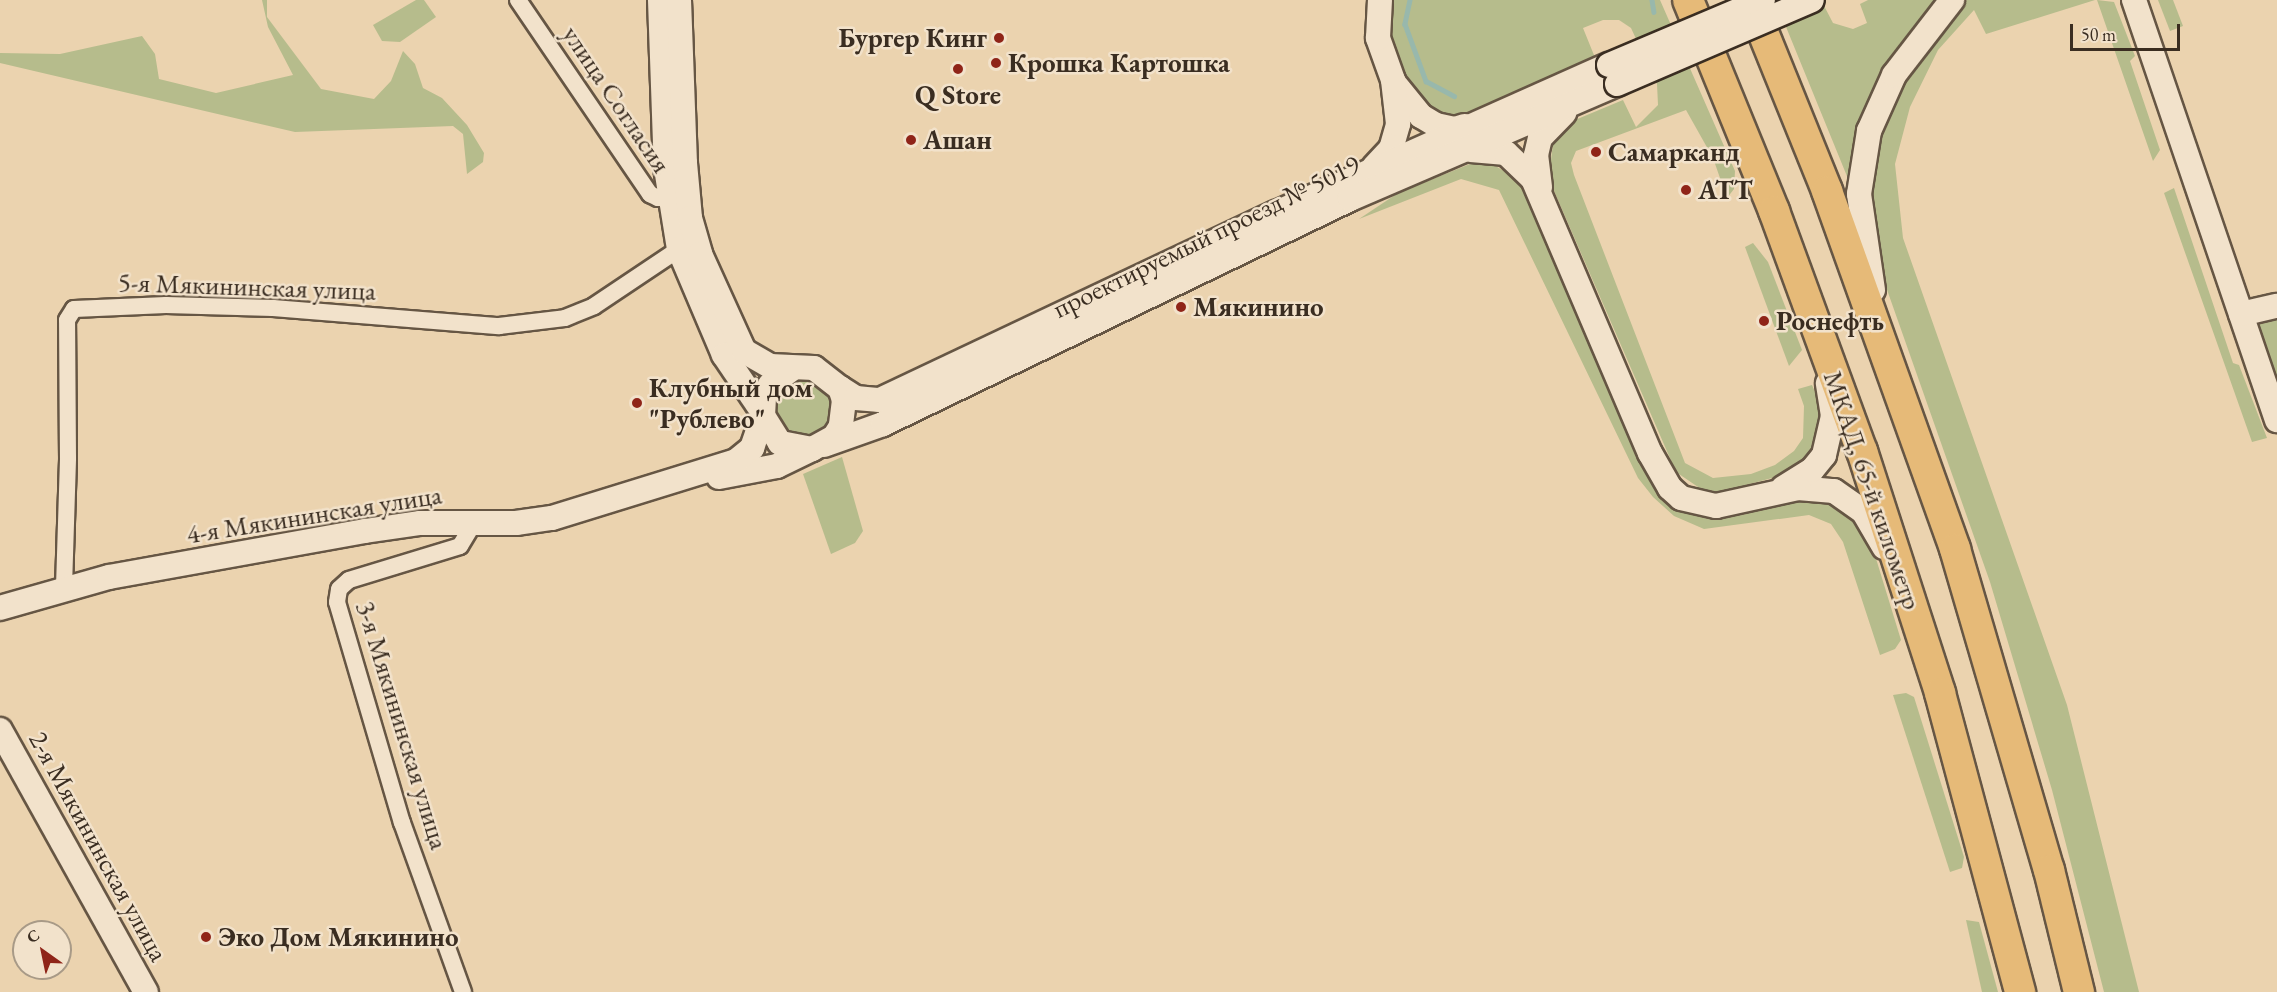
<!DOCTYPE html>
<meta charset="utf-8">
<style>
body{margin:0}
#map{position:relative;width:2277px;height:992px;overflow:hidden;background:#ebd3af;font-family:"EB Garamond",serif}
div>[style]{position:absolute}
.green>*{inset:0;background:#b6bc8c}
.round{border-radius:50%}
.stream>*{height:4.5px;margin:-2.25px;padding:0 2.25px;transform-origin:2.25px;border-radius:2.25px;background:#98b8ac}
.roads{filter:drop-shadow(2px 0 #665644) drop-shadow(-2px 0 #665644) drop-shadow(0 2px #665644) drop-shadow(0 -2px #665644)}
.street>*{height:16px;margin:-8px;padding:0 8px;transform-origin:8px;border-radius:8px;background:#f2e2cb}
.secondary>*{height:24px;margin:-12px;padding:0 12px;transform-origin:12px;border-radius:12px;background:#f2e2cb}
.highway>*{height:30px;margin:-15px;padding:0 15px;transform-origin:15px;border-radius:15px;background:#e6ba78}
.bridges{filter:drop-shadow(2px 0 #3a2d21) drop-shadow(-2px 0 #3a2d21) drop-shadow(0 2px #3a2d21) drop-shadow(0 -2px #3a2d21)}
.secondary-bridge>*{height:24px;margin:-12px;padding:0 12px;transform-origin:12px;border-radius:12px;background:#f2e2cb}
.dots>*{width:16px;height:16px;translate:-50% -50%;box-sizing:border-box;border:3px solid #f2e2cb;border-radius:50%}
span{translate:-50% -50%;white-space:nowrap;text-align:center;line-height:1.15;-webkit-text-stroke:5px #f2e2cb;paint-order:stroke}
.poi-label{font-size:27px;color:#3a2d21;font-weight:700}
.right{translate:-100% -50%;text-align:right}
.left{translate:0 -50%;text-align:left}
.street-label{font-size:27px;color:#3a2d21}
.north{position:absolute;left:12px;top:920px;width:60px;height:60px;box-sizing:border-box;background:#f2e2cb;border:2px solid #a89a87;border-radius:50%;rotate:327deg;font-size:16px;font-weight:700;line-height:24px;text-align:center;color:#3a2d21}
.north::after{content:'';display:block;margin:auto;width:21px;height:27px;background:#8f2418;clip-path:polygon(50% 0,100% 100%,50% 72%,0 100%)}
.scale{position:absolute;left:2070px;top:24px;width:110px;height:27px;box-sizing:border-box;border:3px solid #3a2d21;border-top:0;padding-left:8px;font-size:18px;line-height:21px;white-space:nowrap;color:#3a2d21;-webkit-text-stroke:4px #f2e2cb;paint-order:stroke}
</style>
<div id="map">
<div class="green">
<i style="clip-path:polygon(262px 0,267px 0,267px 17px,321px 89px,374px 99px,391px 81px,403px 51px,415px 64px,423px 88px,442px 98px,467px 125px,484px 153px,483px 162px,467px 174px,463px 134px,453px 126px,295px 132px,0 63px,0 53px,60px 54px,142px 36px,155px 54px,159px 79px,216px 93px,293px 75px,268px 27px)"></i>
<i style="clip-path:polygon(416px 0,424px 0,436px 17px,400px 42px,382px 41px,373px 25px)"></i>
<i style="clip-path:polygon(1390px 0,1660px 0,1735px 171px,1734px 189px,1727px 198px,1713px 158px,1686px 110px,1576px 151px,1571px 163px,1574px 175px,1685px 463px,1713px 478px,1751px 474px,1775px 465px,1794px 451px,1803px 438px,1804px 406px,1798px 389px,1812px 385px,1822px 408px,1821px 432px,1805px 459px,1772px 478px,1720px 492px,1701px 489px,1676px 472px,1551px 184px,1546px 170px,1550px 168px,1553px 143px,1575px 120px,1623px 100px,1636px 127px,1658px 105px,1657px 84px,1631px 28px,1619px 20px,1603px 20px,1583px 28px,1598px 65px,1477px 116px,1440px 119px,1412px 93px,1399px 66px,1390px 40px)"></i>
<i style="clip-path:polygon(1775px 0,1821px 0,1833px 23px,1853px 29px,1867px 23px,1860px 4px,1868px 0,1941px 0,1851px 186px)"></i>
<i style="clip-path:polygon(1967px 0,2095px 0,1986px 34px,1974px 10px,1938px 50px,1910px 107px,1895px 164px,1903px 238px,2067px 705px,2139px 992px,2104px 992px,2052px 790px,1990px 582px,1879px 267px,1866px 184px,1872px 142px,1901px 77px)"></i>
<i style="clip-path:polygon(2097px 0,2114px 2px,2135px 56px,2130px 61px,2160px 150px,2153px 161px)"></i>
<i style="clip-path:polygon(2158px 0,2173px 0,2183px 26px,2170px 31px)"></i>
<i style="clip-path:polygon(1470px 164px,1492px 164px,1518px 179px,1543px 225px,1637px 445px,1714px 517px,1743px 515px,1800px 495px,1843px 502px,1870px 539px,1901px 640px,1895px 649px,1880px 655px,1843px 542px,1831px 524px,1809px 515px,1704px 529px,1674px 516px,1653px 497px,1638px 478px,1499px 190px,1461px 179px,1359px 219px,1398px 193px)"></i>
<i style="clip-path:polygon(2174px 188px,2233px 363px,2239px 365px,2267px 438px,2252px 442px,2164px 193px)"></i>
<i style="clip-path:polygon(1753px 243px,1768px 262px,1802px 350px,1789px 366px,1745px 247px)"></i>
<i style="clip-path:polygon(2277px 318px,2277px 388px,2255px 323px)"></i>
<i class="round" style="left:776px;top:381px;width:56px;height:56px"></i>
<i style="clip-path:polygon(842px 457px,863px 531px,855px 543px,831px 554px,803px 474px)"></i>
<i style="clip-path:polygon(1906px 693px,1914px 697px,1964px 857px,1962px 868px,1950px 872px,1893px 695px)"></i>
<i style="clip-path:polygon(1966px 920px,1979px 922px,1998px 992px,1982px 992px)"></i>
</div>
<div class="stream">
<i style="left:1410px;top:0;width:25px;rotate:102deg"></i>
<i style="left:1405px;top:24px;width:61px;rotate:69.8deg"></i>
<i style="left:1426px;top:81px;width:32px;rotate:28deg"></i>
<i style="left:1652px;top:0;width:12px;rotate:81deg"></i>
</div>
<div class="roads">
<div class="street">
<i style="left:518px;top:0;width:235px;rotate:55.8deg"></i>
<i style="left:650px;top:194px;width:9px;rotate:27deg"></i>
<i style="left:658px;top:198px;width:22px;rotate:-3deg"></i>
<i style="left:64px;top:587px;width:129px;rotate:-88.2deg"></i>
<i style="left:68px;top:458px;width:138px;rotate:-90.4deg"></i>
<i style="left:67px;top:320px;width:13px;rotate:-58deg"></i>
<i style="left:74px;top:309px;width:92px;rotate:-2.5deg"></i>
<i style="left:166px;top:305px;width:107px;rotate:1.6deg"></i>
<i style="left:273px;top:308px;width:227px;rotate:4.6deg"></i>
<i style="left:499px;top:326px;width:66px;rotate:-6.9deg"></i>
<i style="left:565px;top:318px;width:31px;rotate:-22deg"></i>
<i style="left:594px;top:306px;width:102px;rotate:-33.8deg"></i>
<i style="left:463px;top:992px;width:180px;rotate:-109.8deg"></i>
<i style="left:402px;top:823px;width:230px;rotate:-106.4deg"></i>
<i style="left:337px;top:602px;width:13px;rotate:-81deg"></i>
<i style="left:339px;top:589px;width:13px;rotate:-42deg"></i>
<i style="left:349px;top:580px;width:116px;rotate:-17deg"></i>
<i style="left:460px;top:546px;width:29px;rotate:-59deg"></i>
</div>
<div class="secondary">
<i style="left:660px;top:0;width:168px;rotate:88deg"></i>
<i style="left:666px;top:168px;width:82px;rotate:80.9deg"></i>
<i style="left:679px;top:249px;width:115px;rotate:67deg"></i>
<i style="left:724px;top:355px;width:68px;rotate:55.8deg"></i>
<i style="left:679px;top:0;width:163px;rotate:87.9deg"></i>
<i style="left:685px;top:163px;width:55px;rotate:84.8deg"></i>
<i style="left:690px;top:218px;width:37px;rotate:74deg"></i>
<i style="left:700px;top:254px;width:107px;rotate:65.6deg"></i>
<i style="left:744px;top:351px;width:30px;rotate:30deg"></i>
<i style="left:770px;top:366px;width:44px;rotate:2.6deg"></i>
<i style="left:814px;top:368px;width:33px;rotate:38deg"></i>
<i style="left:840px;top:388px;width:13px;rotate:72deg"></i>
<i style="left:844px;top:400px;width:26px;rotate:97deg"></i>
<i style="left:841px;top:426px;width:13px;rotate:122deg"></i>
<i style="left:834px;top:437px;width:25px;rotate:151deg"></i>
<i style="left:812px;top:449px;width:33px;rotate:-169deg"></i>
<i style="left:780px;top:443px;width:32px;rotate:-122deg"></i>
<i style="left:763px;top:416px;width:19px;rotate:-87deg"></i>
<i style="left:764px;top:397px;width:13px;rotate:-63deg"></i>
<i style="left:770px;top:385px;width:27px;rotate:-36deg"></i>
<i style="left:2134px;top:0;width:444px;rotate:71.2deg"></i>
<i style="left:1395px;top:84px;width:41px;rotate:50.9deg"></i>
<i style="left:1421px;top:116px;width:17px;rotate:31deg"></i>
<i style="left:1436px;top:125px;width:19px;rotate:12deg"></i>
<i style="left:1455px;top:129px;width:10px;rotate:-17deg"></i>
<i style="left:1471px;top:150px;width:35px;rotate:5deg"></i>
<i style="left:1506px;top:153px;width:37px;rotate:44deg"></i>
<i style="left:1533px;top:179px;width:298px;rotate:66.9deg"></i>
<i style="left:1650px;top:453px;width:40px;rotate:60.3deg"></i>
<i style="left:1670px;top:488px;width:15px;rotate:42deg"></i>
<i style="left:1681px;top:498px;width:36px;rotate:13deg"></i>
<i style="left:1716px;top:506px;width:84px;rotate:-12.4deg"></i>
<i style="left:1798px;top:488px;width:36px;rotate:5deg"></i>
<i style="left:1834px;top:491px;width:35px;rotate:35deg"></i>
<i style="left:1863px;top:511px;width:42px;rotate:59.7deg"></i>
<i style="left:1374px;top:167px;width:25px;rotate:-47deg"></i>
<i style="left:1391px;top:149px;width:26px;rotate:-74deg"></i>
<i style="left:1398px;top:124px;width:44px;rotate:-96.5deg"></i>
<i style="left:1393px;top:80px;width:45px;rotate:-109.7deg"></i>
<i style="left:1378px;top:38px;width:38px;rotate:-87deg"></i>
<i style="left:1540px;top:187px;width:32px;rotate:-97deg"></i>
<i style="left:1536px;top:155px;width:17px;rotate:-77deg"></i>
<i style="left:1540px;top:138px;width:35px;rotate:-46deg"></i>
<i style="left:1873px;top:290px;width:97px;rotate:-98.3deg"></i>
<i style="left:1859px;top:194px;width:64px;rotate:-81deg"></i>
<i style="left:1869px;top:131px;width:61px;rotate:-65.9deg"></i>
<i style="left:1894px;top:75px;width:95px;rotate:-52.3deg"></i>
<i style="left:2241px;top:314px;width:37px;rotate:-13deg"></i>
<i style="left:840px;top:388px;width:19px;rotate:32deg"></i>
<i style="left:856px;top:398px;width:24px;rotate:5deg"></i>
<i style="left:880px;top:400px;width:438px;rotate:-25.3deg"></i>
<i style="left:1276px;top:213px;width:364px;rotate:-24deg"></i>
<i style="left:824px;top:445px;width:63px;rotate:-19.6deg"></i>
<i style="left:883px;top:424px;width:518px;rotate:-25.72deg"></i>
<i style="left:1350px;top:199px;width:291px;rotate:-23.3deg"></i>
<i style="left:719px;top:477px;width:59px;rotate:-10.7deg"></i>
<i style="left:777px;top:466px;width:39px;rotate:-26deg"></i>
<i style="left:1783px;top:488px;width:34px;rotate:-32deg"></i>
<i style="left:1812px;top:470px;width:19px;rotate:-51deg"></i>
<i style="left:1824px;top:455px;width:40px;rotate:-77deg"></i>
<i style="left:1833px;top:416px;width:33px;rotate:-99deg"></i>
<i style="left:0;top:608px;width:113px;rotate:-15.9deg"></i>
<i style="left:109px;top:577px;width:260px;rotate:-10.2deg"></i>
<i style="left:365px;top:531px;width:56px;rotate:-8.3deg"></i>
<i style="left:420px;top:523px;width:96px"></i>
<i style="left:516px;top:523px;width:36px;rotate:-8deg"></i>
<i style="left:552px;top:518px;width:193px;rotate:-17.2deg"></i>
<i style="left:736px;top:461px;width:21px;rotate:-39deg"></i>
<i style="left:752px;top:448px;width:34px;rotate:-71deg"></i>
<i style="left:0;top:730px;width:300px;rotate:60.9deg"></i>
</div>
<div class="highway">
<i style="left:1688px;top:0;width:228px;rotate:67.8deg"></i>
<i style="left:1774px;top:211px;width:256px;rotate:69.9deg"></i>
<i style="left:1862px;top:451px;width:254px;rotate:72.1deg"></i>
<i style="left:1940px;top:693px;width:310px;rotate:75deg"></i>
<i style="left:1750px;top:0;width:206px;rotate:68deg"></i>
<i style="left:1827px;top:191px;width:380px;rotate:70.3deg"></i>
<i style="left:1955px;top:549px;width:334px;rotate:73.7deg"></i>
<i style="left:2049px;top:870px;width:126px;rotate:76.2deg"></i>
</div>
</div>
<div class="bridges">
<div class="secondary-bridge">
<i style="left:1609px;top:65px;width:167px;rotate:-22.9deg"></i>
<i style="left:1617px;top:84px;width:212px;rotate:-23.3deg"></i>
</div>
</div>
<div class="dots">
<i style="left:999px;top:38px;background:#8f2418"></i>
<i style="left:996px;top:63px;background:#8f2418"></i>
<i style="left:958px;top:69px;background:#8f2418"></i>
<i style="left:911px;top:140px;background:#8f2418"></i>
<i style="left:1596px;top:152px;background:#8f2418"></i>
<i style="left:1686px;top:190px;background:#8f2418"></i>
<i style="left:1181px;top:307px;background:#8f2418"></i>
<i style="left:1764px;top:321px;background:#8f2418"></i>
<i style="left:637px;top:403px;background:#8f2418"></i>
<i style="left:206px;top:937px;background:#8f2418"></i>
</div>
<div class="poi-label">
<span class="right" style="left:987px;top:38px">Бургер Кинг</span>
<span class="left" style="left:1008px;top:63px">Крошка Картошка</span>
<span style="left:958px;top:95px">Q Store</span>
<span class="left" style="left:923px;top:140px">Ашан</span>
<span class="left" style="left:1608px;top:152px">Самарканд</span>
<span class="left" style="left:1698px;top:190px">АТТ</span>
<span class="left" style="left:1193px;top:307px">Мякинино</span>
<span class="left" style="left:1776px;top:321px">Роснефть</span>
<span class="left" style="left:649px;top:403px">Клубный дом<br>"Рублево"</span>
<span class="left" style="left:218px;top:937px">Эко Дом Мякинино</span>
</div>
<div class="street-label">
<span style="left:617px;top:99px;rotate:56deg">улица Согласия</span>
<span style="left:1206px;top:236px;rotate:-26deg">проектируемый проезд № 5019</span>
<span style="left:247px;top:286px;rotate:2deg">5-я Мякининская улица</span>
<span style="left:1873px;top:490px;rotate:71deg">МКАД, 65-й километр</span>
<span style="left:314px;top:514px;rotate:-9deg">4-я Мякининская улица</span>
<span style="left:403px;top:725px;rotate:73deg">3-я Мякининская улица</span>
<span style="left:99px;top:846px;rotate:61deg">2-я Мякининская улица</span>
</div>
<div class="north">С</div>
<div class="scale">50 m</div>
</div>
